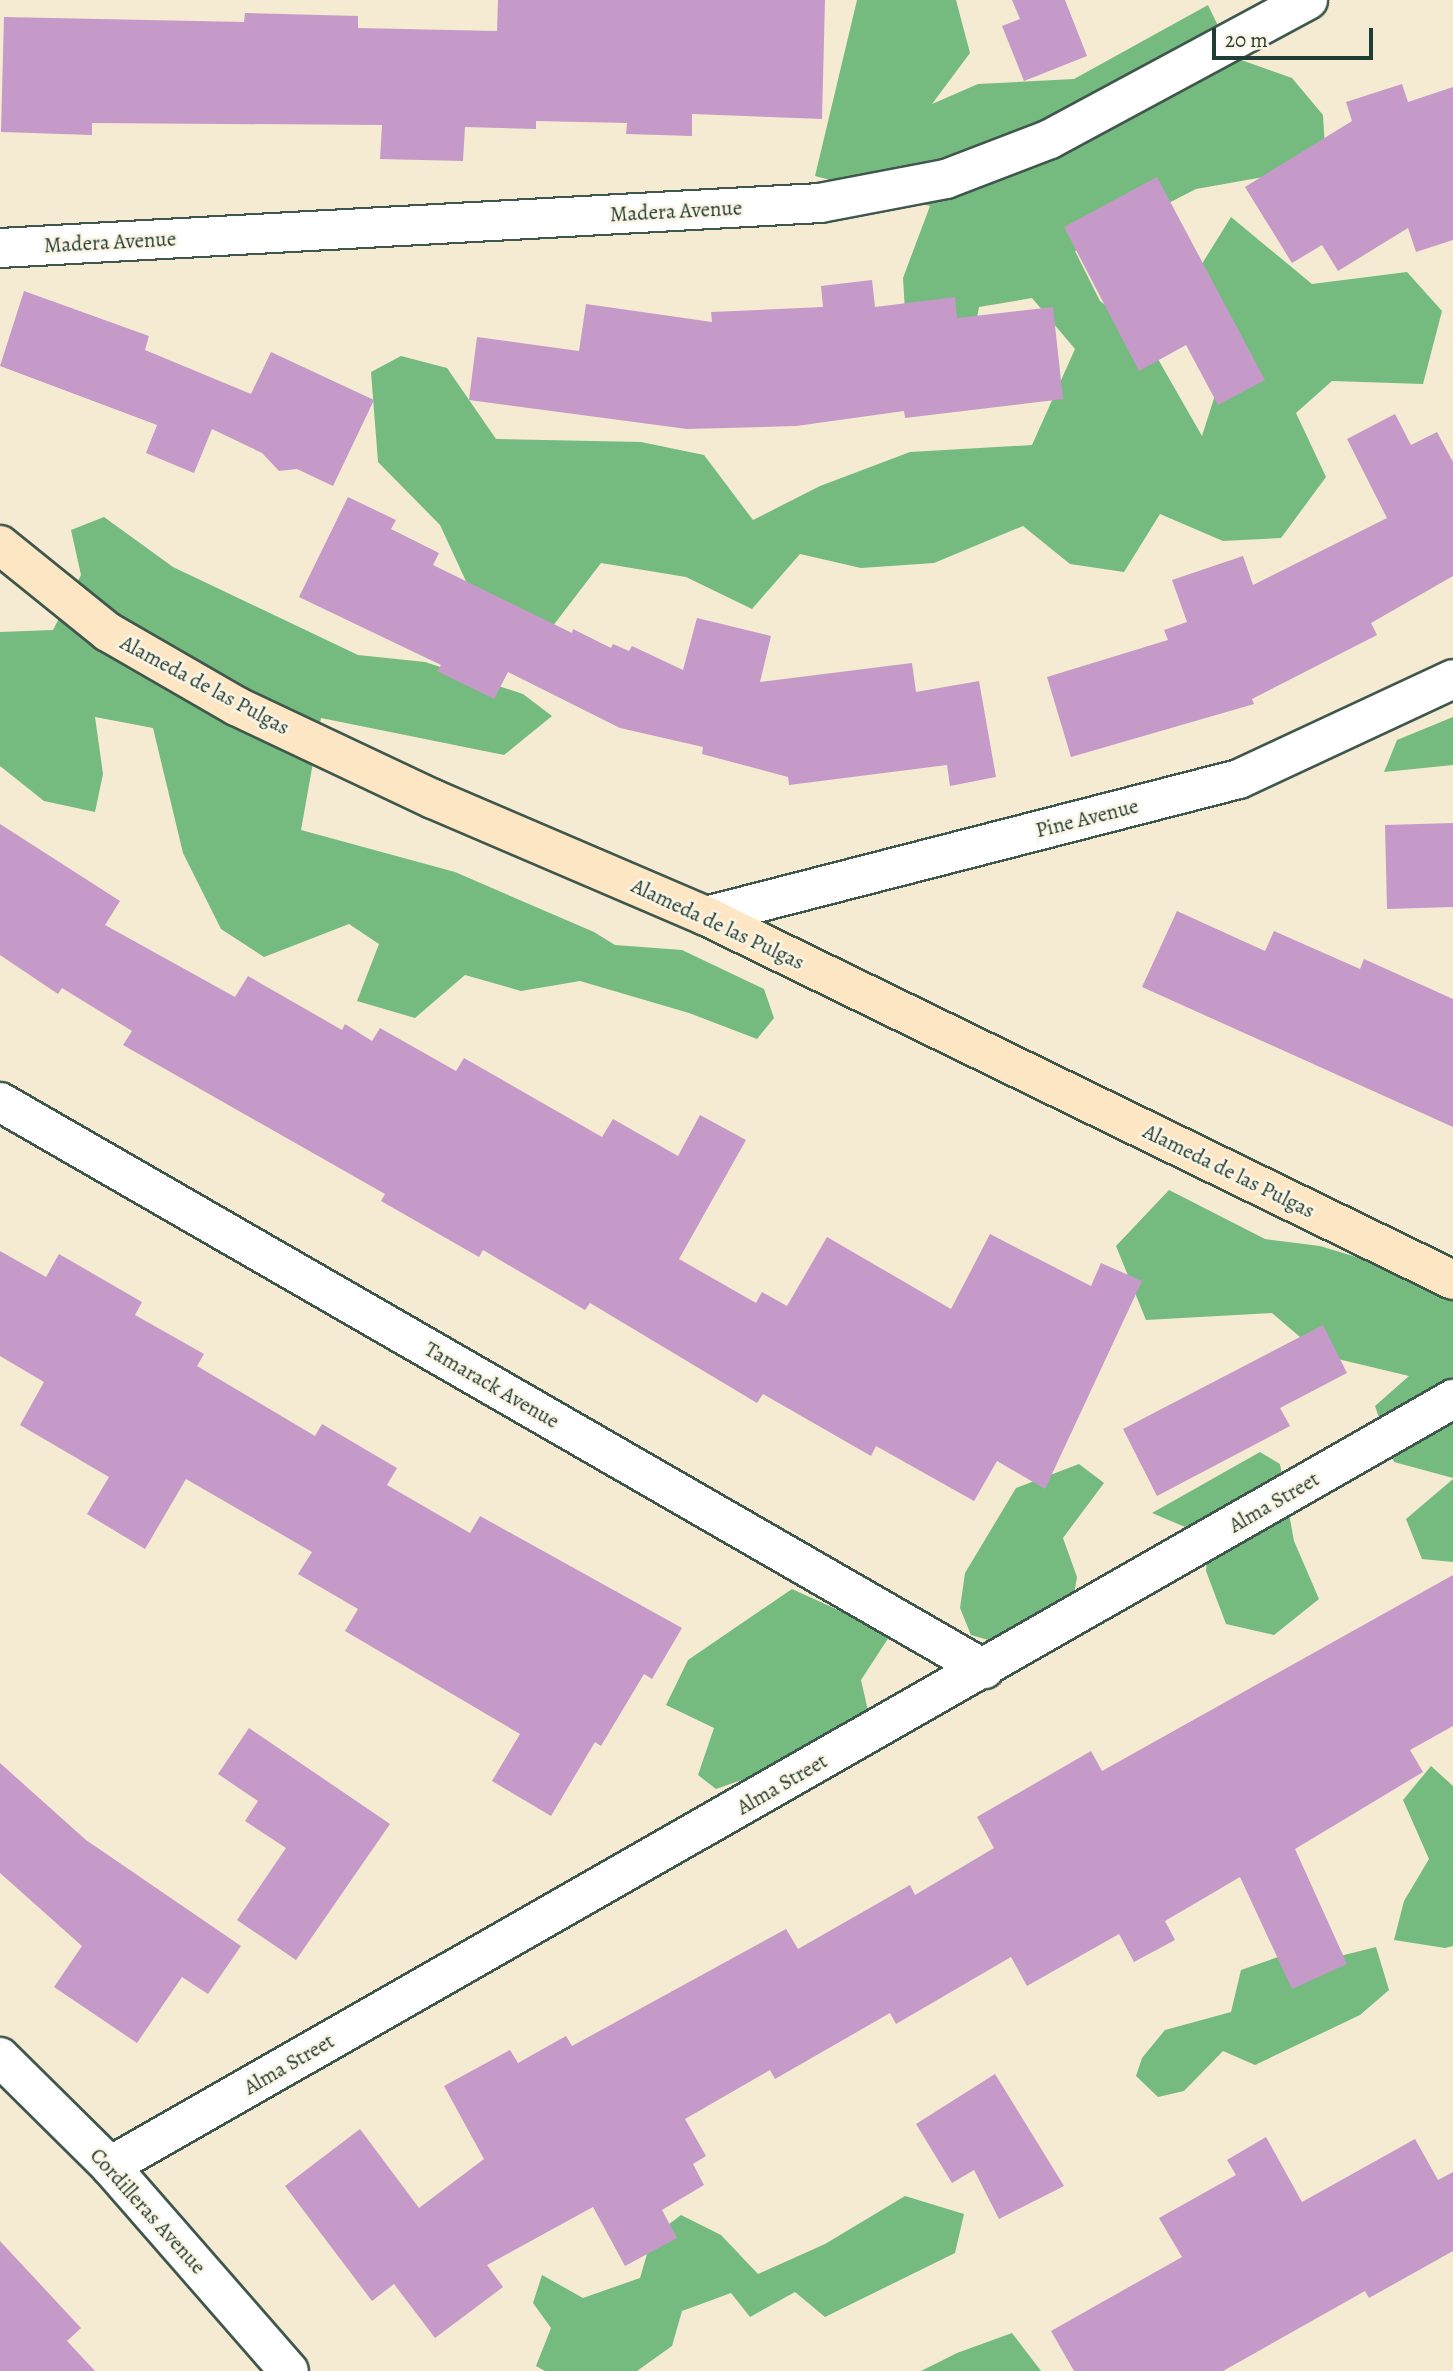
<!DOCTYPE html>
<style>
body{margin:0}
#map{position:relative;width:1453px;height:2371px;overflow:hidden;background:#f4ebd2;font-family:Alegreya,serif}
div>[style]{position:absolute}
.forest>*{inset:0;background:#75bb80}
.building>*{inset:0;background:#c59ac8}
.roads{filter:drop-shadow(2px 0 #3f574c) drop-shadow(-2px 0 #3f574c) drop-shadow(0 2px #3f574c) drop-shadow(0 -2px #3f574c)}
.street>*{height:38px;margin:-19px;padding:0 19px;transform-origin:19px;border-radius:19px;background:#fff}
.secondary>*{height:38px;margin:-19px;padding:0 19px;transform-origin:19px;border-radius:19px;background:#fce6c4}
span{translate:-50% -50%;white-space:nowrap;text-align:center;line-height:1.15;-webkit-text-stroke:5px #fcf5e5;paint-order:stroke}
.street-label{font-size:21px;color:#1f3d34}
.scale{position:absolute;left:1212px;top:28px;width:161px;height:32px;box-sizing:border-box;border:4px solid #1f3d34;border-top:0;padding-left:9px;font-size:21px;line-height:24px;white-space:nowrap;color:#1f3d34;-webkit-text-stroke:5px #fcf5e5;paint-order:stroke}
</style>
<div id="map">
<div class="forest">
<i style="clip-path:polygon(857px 0,956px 0,970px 53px,932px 104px,978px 84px,1074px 79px,1208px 5px,1233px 57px,1292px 78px,1323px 115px,1326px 166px,1196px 189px,1075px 251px,1100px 301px,1143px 333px,1202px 436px,1221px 376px,1187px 288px,1231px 217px,1312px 284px,1407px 272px,1442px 311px,1423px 384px,1332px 381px,1296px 413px,1326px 477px,1281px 538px,1223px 541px,1160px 514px,1124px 572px,1070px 564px,1023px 526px,934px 563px,861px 568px,800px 554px,752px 609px,686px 577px,601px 563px,549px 631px,477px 605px,440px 525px,378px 462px,371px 372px,401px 356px,447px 368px,496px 439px,641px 442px,704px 455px,753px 520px,820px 486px,910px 452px,1032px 445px,1075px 349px,1032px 298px,979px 307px,970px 354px,908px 361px,903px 278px,930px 206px,815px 176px)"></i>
<i style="clip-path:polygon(104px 517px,173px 567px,358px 655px,425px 662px,523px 694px,552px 716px,504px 755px,321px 718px,301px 830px,455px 872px,594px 932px,615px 945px,682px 950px,764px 989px,774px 1018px,757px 1039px,689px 1013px,580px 981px,521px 991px,465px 975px,415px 1018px,357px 1001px,379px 944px,349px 924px,264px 957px,221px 929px,183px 853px,153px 728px,95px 717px,103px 774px,95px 812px,44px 801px,0 766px,0 632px,53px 630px,81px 575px,71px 530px)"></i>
<i style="clip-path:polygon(1453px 717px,1453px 765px,1384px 772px,1397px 740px)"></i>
<i style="clip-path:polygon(1169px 1190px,1265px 1239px,1320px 1246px,1396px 1269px,1453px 1301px,1453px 1478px,1394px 1462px,1375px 1406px,1409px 1376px,1321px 1355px,1272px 1313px,1146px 1320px,1116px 1246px)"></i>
<i style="clip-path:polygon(1260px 1452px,1280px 1464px,1294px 1541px,1319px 1599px,1274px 1635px,1226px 1624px,1206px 1571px,1210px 1525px,1192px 1530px,1152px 1513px)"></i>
<i style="clip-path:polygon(1079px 1464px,1104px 1483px,1063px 1538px,1077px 1577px,1068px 1631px,1037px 1654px,971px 1635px,960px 1608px,965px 1573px,1016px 1488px)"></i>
<i style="clip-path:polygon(1453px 1479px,1453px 1562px,1422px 1559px,1406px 1519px)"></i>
<i style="clip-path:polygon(792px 1589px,891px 1634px,861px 1680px,871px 1724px,812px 1755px,716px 1789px,698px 1775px,714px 1728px,666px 1705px,688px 1660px)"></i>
<i style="clip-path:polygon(1431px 1766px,1453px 1786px,1453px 1946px,1445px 1948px,1394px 1940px,1404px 1901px,1429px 1859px,1403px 1800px)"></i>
<i style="clip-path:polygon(1376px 1947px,1389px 1990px,1360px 2015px,1255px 2065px,1223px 2051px,1184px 2091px,1158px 2097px,1136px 2076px,1142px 2058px,1165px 2030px,1231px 2012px,1241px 1970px,1281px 1956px,1324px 1960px)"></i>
<i style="clip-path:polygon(905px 2196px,964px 2214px,955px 2253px,825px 2317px,795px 2292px,750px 2317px,731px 2293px,682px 2311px,672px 2346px,637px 2371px,545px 2371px,536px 2366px,551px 2328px,533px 2303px,542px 2275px,583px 2298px,640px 2278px,652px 2237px,681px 2215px,721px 2235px,758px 2274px,825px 2244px)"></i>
<i style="clip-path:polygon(1012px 2333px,1041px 2371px,921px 2371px,957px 2353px)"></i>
</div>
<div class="building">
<i style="clip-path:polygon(498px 0,825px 0,822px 119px,692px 114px,692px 136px,626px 134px,627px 123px,536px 121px,536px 129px,465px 127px,463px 161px,380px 159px,382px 125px,92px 123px,92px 135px,1px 132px,4px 17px,244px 22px,245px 13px,358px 16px,358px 28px,497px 31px)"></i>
<i style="clip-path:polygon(1012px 0,1065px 0,1087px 56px,1024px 81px,1002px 26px,1020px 19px)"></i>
<i style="clip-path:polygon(1402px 84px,1408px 102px,1453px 87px,1453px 240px,1416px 252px,1408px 228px,1338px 271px,1322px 245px,1292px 263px,1245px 187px,1352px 121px,1346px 102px)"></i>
<i style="clip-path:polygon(1157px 177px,1265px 380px,1218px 405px,1186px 345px,1139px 371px,1064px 227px)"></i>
<i style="clip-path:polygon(872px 280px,875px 307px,955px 297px,957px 318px,1053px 307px,1063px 399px,905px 418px,904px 411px,796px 426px,687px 429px,469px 400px,477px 337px,579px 351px,586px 304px,712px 322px,711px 312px,823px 307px,821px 286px)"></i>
<i style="clip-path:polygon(24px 291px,149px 336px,145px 350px,251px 394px,271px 352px,374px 400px,333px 486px,297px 469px,279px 471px,262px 453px,212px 429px,194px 473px,146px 453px,157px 425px,0 366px)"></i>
<i style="clip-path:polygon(1395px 414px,1411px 445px,1437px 432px,1453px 462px,1453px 576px,1371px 623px,1377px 635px,1252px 699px,1254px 704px,1071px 757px,1047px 677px,1168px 640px,1164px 630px,1187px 622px,1172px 580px,1243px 556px,1253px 585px,1387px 518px,1347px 439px)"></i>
<i style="clip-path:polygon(348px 497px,396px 520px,391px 529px,439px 553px,433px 565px,572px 633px,573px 629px,611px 648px,613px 644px,629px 651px,632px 646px,683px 670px,697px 618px,771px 636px,760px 682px,912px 663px,916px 692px,979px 681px,996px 777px,950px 786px,947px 765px,789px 785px,788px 777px,702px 754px,703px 747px,620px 728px,508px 672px,494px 699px,437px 671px,441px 665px,299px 597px)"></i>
<i style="clip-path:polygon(1453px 823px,1453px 907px,1387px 909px,1385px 825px)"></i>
<i style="clip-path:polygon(0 824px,120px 901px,105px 925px,235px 997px,248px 976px,342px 1030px,345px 1024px,372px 1041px,380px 1028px,456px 1071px,464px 1058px,602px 1137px,613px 1119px,678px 1156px,700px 1115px,746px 1140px,679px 1259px,756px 1303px,762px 1292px,787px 1306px,827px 1237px,951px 1309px,990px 1234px,1091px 1286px,1101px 1263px,1142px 1281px,1045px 1489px,997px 1461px,974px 1501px,876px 1446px,871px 1456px,763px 1394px,757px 1403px,590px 1303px,585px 1310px,483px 1250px,479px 1257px,381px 1201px,385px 1194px,123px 1045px,132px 1031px,62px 988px,58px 994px,0 955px)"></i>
<i style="clip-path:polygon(1177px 911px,1265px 951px,1274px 931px,1360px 969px,1364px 959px,1453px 999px,1453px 1127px,1142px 987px)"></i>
<i style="clip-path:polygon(0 1251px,46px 1277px,59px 1254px,142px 1302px,135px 1315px,204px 1354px,197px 1366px,315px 1436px,322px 1424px,397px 1468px,387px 1485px,470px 1533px,480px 1516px,682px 1628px,652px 1679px,644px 1674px,601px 1746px,595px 1742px,551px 1816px,492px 1781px,520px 1734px,345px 1631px,358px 1609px,298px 1574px,312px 1552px,186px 1479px,145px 1549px,87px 1514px,109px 1477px,20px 1425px,44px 1382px,0 1356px)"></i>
<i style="clip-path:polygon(1323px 1325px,1347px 1373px,1280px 1408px,1290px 1426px,1157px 1496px,1123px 1429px)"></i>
<i style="clip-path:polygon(1453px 1575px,1453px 1726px,1410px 1750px,1423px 1772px,1295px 1849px,1347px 1964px,1292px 1989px,1240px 1877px,1165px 1921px,1175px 1940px,1134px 1962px,1119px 1934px,1027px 1986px,1011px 1957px,896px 2024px,890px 2013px,775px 2079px,770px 2070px,685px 2119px,706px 2156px,693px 2164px,704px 2185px,662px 2210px,677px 2238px,625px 2266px,593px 2207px,487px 2265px,503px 2287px,435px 2338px,394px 2284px,372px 2301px,285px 2186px,360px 2129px,419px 2208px,484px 2159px,444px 2086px,510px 2050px,518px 2063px,566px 2036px,572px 2046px,786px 1929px,798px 1949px,910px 1885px,915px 1895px,994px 1848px,977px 1817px,1091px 1751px,1102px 1771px)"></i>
<i style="clip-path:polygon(249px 1728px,390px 1824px,296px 1960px,237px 1920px,286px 1848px,245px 1821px,258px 1801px,218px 1774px)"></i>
<i style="clip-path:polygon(0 1763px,86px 1840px,241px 1946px,208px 1994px,182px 1977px,137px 2043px,54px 1987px,82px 1946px,0 1873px)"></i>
<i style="clip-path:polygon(995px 2074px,1064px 2186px,999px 2219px,974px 2170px,952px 2183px,916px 2124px)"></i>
<i style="clip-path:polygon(1266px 2137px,1302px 2202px,1415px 2139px,1438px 2180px,1453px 2172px,1453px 2251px,1369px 2298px,1365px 2291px,1223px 2371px,1074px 2371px,1051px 2331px,1182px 2257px,1159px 2218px,1236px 2175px,1227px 2160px)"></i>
<i style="clip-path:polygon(0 2241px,81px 2328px,67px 2341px,95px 2371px,0 2371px)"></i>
</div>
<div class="roads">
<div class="street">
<i style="left:0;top:248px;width:821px;rotate:-3.14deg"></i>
<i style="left:820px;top:203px;width:128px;rotate:-10.8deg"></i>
<i style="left:946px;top:179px;width:111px;rotate:-21deg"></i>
<i style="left:1050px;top:139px;width:293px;rotate:-28.3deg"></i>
<i style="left:706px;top:916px;width:550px;rotate:-14.42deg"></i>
<i style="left:1239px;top:779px;width:236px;rotate:-25deg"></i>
<i style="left:0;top:1102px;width:1136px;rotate:29.95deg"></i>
<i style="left:0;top:2057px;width:155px;rotate:44.7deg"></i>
<i style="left:110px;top:2166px;width:272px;rotate:48.9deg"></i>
<i style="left:110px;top:2166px;width:1547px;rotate:-29.73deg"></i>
</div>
<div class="secondary">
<i style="left:0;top:545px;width:139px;rotate:38.9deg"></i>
<i style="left:108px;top:632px;width:148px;rotate:30deg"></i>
<i style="left:236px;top:706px;width:218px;rotate:25.3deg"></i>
<i style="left:433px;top:799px;width:297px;rotate:23.2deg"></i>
<i style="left:706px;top:916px;width:831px;rotate:25.98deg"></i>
</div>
</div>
<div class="street-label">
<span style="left:676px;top:211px;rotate:-3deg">Madera Avenue</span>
<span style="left:110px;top:242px;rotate:-3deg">Madera Avenue</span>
<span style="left:205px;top:685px;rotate:28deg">Alameda de las Pulgas</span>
<span style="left:1087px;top:818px;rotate:-14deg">Pine Avenue</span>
<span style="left:718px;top:924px;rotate:25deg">Alameda de las Pulgas</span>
<span style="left:1229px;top:1171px;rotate:26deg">Alameda de las Pulgas</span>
<span style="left:492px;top:1385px;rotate:30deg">Tamarack Avenue</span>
<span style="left:1274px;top:1502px;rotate:-30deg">Alma Street</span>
<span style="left:782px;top:1784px;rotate:-30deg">Alma Street</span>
<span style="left:289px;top:2064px;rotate:-30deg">Alma Street</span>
<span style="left:148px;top:2211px;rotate:48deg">Cordilleras Avenue</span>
</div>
<div class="scale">20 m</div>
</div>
